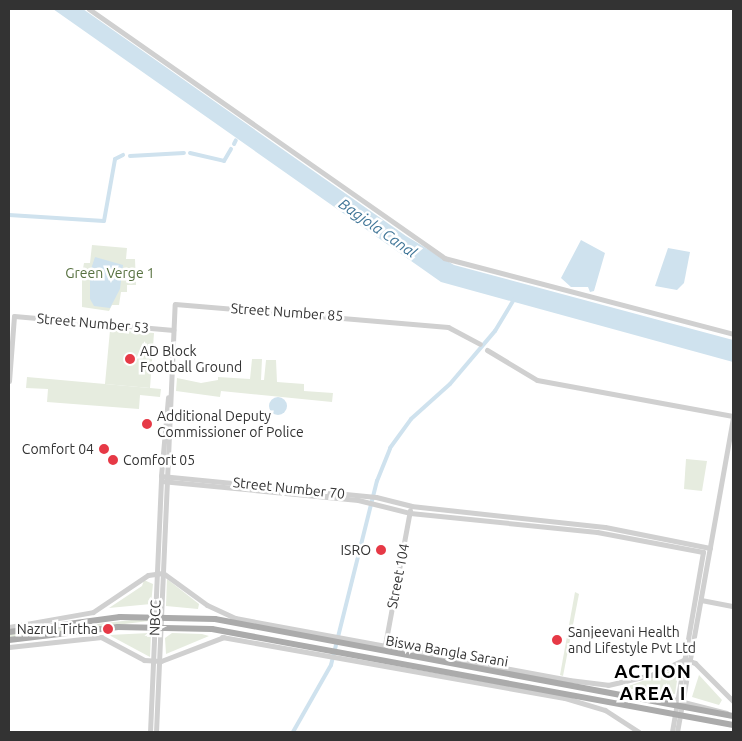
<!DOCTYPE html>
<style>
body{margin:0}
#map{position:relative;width:742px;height:741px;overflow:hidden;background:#fff;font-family:Ubuntu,sans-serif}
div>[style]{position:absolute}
.green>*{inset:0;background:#e6ecdf}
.water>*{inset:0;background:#cfe2ee}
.round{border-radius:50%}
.canal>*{height:4px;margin:-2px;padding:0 2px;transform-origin:2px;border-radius:2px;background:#cfe2ee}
.minor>*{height:5px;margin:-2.5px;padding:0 2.5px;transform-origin:2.5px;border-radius:2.5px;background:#d0d0d0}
.major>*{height:6px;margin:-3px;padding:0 3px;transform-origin:3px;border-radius:3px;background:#ababab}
.dots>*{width:14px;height:14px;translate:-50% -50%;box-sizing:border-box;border:2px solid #fff;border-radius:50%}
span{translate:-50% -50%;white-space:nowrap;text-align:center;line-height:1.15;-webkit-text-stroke:5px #fff;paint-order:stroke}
.park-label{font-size:14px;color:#56703f}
.street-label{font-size:14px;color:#333}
.poi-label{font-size:14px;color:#333}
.left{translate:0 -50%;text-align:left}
.right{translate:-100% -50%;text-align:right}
.water-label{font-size:15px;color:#3f7597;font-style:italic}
.district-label{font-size:19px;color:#000;font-weight:700;letter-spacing:1px}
.frame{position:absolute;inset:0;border:10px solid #333;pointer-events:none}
</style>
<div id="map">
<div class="green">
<i style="clip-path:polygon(92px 245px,127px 248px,126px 259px,135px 259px,136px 285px,127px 285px,127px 292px,121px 292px,119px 305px,112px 305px,109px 311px,82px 307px,82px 274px,84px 263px,90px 263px)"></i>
<i style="clip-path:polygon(110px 330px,154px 333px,150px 388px,105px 384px)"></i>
<i style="clip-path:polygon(252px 359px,262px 359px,261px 380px,264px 380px,266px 360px,276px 360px,277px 382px,304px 384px,304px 391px,333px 393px,332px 402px,221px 391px,220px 397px,176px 391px,177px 378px,201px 383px,218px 380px,218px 377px,250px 379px)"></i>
<i style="clip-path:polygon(27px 377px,161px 389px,160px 397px,140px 395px,139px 409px,47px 402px,48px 389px,26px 388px)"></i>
<i style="clip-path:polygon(686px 459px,707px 461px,702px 491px,684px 489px)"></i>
<i style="clip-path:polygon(167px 579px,199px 604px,198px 609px,166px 606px)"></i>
<i style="clip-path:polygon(144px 580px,153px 584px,151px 604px,109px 608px,142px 586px)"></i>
<i style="clip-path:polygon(575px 592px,579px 594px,563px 676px,560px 675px)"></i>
<i style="clip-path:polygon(149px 618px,149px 621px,9px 638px,9px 634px)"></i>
<i style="clip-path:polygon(172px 633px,202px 634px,209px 636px,166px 654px,165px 638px)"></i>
<i style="clip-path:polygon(151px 634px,150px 657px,109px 635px,149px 633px)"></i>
<i style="clip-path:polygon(673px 670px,678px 674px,675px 694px,623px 688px)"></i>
<i style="clip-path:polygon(699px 675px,722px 700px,719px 705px,692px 697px)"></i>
</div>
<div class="water">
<i style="clip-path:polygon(53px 9px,83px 9px,406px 236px,454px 265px,733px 340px,733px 362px,441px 282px)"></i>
<i style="clip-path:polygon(581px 240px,605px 253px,594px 291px,590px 292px,588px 287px,571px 287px,561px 278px)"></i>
<i style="clip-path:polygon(668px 248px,690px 252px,684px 283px,677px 290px,655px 286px)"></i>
<i style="clip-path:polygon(95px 257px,123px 265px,120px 289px,110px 308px,94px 306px,90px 299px,90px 272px)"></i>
<i class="round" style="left:269px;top:397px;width:18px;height:18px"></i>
</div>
<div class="canal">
<i style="left:234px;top:144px;width:4px;rotate:-63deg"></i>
<i style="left:190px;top:153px;width:35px;rotate:13deg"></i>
<i style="left:224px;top:161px;width:14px;rotate:-60deg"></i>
<i style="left:130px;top:156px;width:54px;rotate:-3.2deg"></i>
<i style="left:9px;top:215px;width:95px;rotate:3.6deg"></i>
<i style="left:104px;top:221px;width:63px;rotate:-79.9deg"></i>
<i style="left:115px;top:159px;width:9px;rotate:-27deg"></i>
<i style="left:293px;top:732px;width:77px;rotate:-60.4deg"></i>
<i style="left:331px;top:665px;width:190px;rotate:-76deg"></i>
<i style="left:377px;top:481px;width:35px;rotate:-68deg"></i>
<i style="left:390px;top:448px;width:36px;rotate:-54deg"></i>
<i style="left:411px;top:419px;width:52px;rotate:-41.9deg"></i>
<i style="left:450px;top:384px;width:70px;rotate:-49.7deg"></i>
<i style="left:495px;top:331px;width:37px;rotate:-59deg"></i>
</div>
<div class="minor">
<i style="left:89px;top:9px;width:434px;rotate:35deg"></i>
<i style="left:444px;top:258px;width:299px;rotate:14.7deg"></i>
<i style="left:487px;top:350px;width:58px;rotate:31deg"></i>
<i style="left:537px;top:380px;width:199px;rotate:10.4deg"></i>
<i style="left:9px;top:381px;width:65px;rotate:-85.6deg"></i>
<i style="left:14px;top:316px;width:160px;rotate:5deg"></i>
<i style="left:161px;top:476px;width:216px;rotate:5.6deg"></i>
<i style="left:376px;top:497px;width:36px;rotate:14deg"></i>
<i style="left:411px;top:506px;width:195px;rotate:6.2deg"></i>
<i style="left:605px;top:527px;width:107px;rotate:11.3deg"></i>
<i style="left:161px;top:481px;width:198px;rotate:5.5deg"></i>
<i style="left:358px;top:500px;width:54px;rotate:14deg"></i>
<i style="left:410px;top:513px;width:188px;rotate:5.8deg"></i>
<i style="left:597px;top:532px;width:108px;rotate:10.7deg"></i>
<i style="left:703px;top:552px;width:183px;rotate:99.8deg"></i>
<i style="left:701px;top:600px;width:33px;rotate:11deg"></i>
<i style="left:9px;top:627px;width:85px;rotate:-10.1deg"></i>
<i style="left:93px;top:612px;width:66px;rotate:-33.9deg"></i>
<i style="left:148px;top:575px;width:15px;rotate:-8deg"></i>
<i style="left:163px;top:573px;width:54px;rotate:36deg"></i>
<i style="left:207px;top:605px;width:31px;rotate:25deg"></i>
<i style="left:235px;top:618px;width:340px;rotate:10.5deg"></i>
<i style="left:569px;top:680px;width:39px;rotate:7deg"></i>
<i style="left:608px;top:685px;width:44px;rotate:-13.1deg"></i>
<i style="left:651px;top:675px;width:38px;rotate:-25deg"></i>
<i style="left:685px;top:659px;width:11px;rotate:22deg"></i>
<i style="left:695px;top:663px;width:54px;rotate:45deg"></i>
<i style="left:222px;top:637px;width:348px;rotate:10.1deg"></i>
<i style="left:565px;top:698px;width:42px;rotate:16.7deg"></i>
<i style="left:605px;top:710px;width:40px;rotate:32.9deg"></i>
<i style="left:385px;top:645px;width:137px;rotate:-79.5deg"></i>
<i style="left:9px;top:647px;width:93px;rotate:-6.2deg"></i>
<i style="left:101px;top:637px;width:49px;rotate:28.1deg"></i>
<i style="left:144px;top:660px;width:17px;rotate:3deg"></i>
<i style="left:161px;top:661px;width:67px;rotate:-20.9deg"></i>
<i style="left:623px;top:695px;width:25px;rotate:-5deg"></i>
<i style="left:648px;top:693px;width:81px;rotate:14.2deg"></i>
<i style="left:150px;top:732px;width:256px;rotate:-87.5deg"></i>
<i style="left:161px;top:476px;width:79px;rotate:-84.9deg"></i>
<i style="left:156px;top:732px;width:428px;rotate:-87.5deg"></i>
<i style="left:175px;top:304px;width:274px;rotate:4.8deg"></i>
<i style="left:448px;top:327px;width:36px;rotate:28deg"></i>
<i style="left:677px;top:732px;width:318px;rotate:-79.9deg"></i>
</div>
<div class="major">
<i style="left:9px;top:632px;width:112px;rotate:-7.7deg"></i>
<i style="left:120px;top:617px;width:95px;rotate:1.2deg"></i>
<i style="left:215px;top:619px;width:527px;rotate:10.61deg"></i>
<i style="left:9px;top:640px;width:110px;rotate:-6.8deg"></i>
<i style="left:118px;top:627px;width:94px;rotate:1.2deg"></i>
<i style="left:212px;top:629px;width:530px;rotate:10.44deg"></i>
</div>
<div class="dots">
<i style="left:130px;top:359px;background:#e63946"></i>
<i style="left:147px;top:424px;background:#e63946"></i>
<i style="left:104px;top:449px;background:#e63946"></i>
<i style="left:113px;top:460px;background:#e63946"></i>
<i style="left:381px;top:550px;background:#e63946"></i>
<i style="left:108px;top:629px;background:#e63946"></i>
<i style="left:557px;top:640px;background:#e63946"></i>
</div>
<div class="park-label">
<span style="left:110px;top:273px">Green Verge 1</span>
</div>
<div class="street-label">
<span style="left:287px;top:312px;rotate:4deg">Street Number 85</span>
<span style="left:93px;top:323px;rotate:5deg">Street Number 53</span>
<span style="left:289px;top:488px;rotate:6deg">Street Number 70</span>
<span style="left:398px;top:576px;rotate:-79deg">Street 104</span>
<span style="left:155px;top:618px;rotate:-88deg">NBCC</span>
<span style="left:447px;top:651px;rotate:10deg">Biswa Bangla Sarani</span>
</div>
<div class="poi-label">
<span class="left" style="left:140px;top:359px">AD Block<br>Football Ground</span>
<span class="left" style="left:157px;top:424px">Additional Deputy<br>Commissioner of Police</span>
<span class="right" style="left:94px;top:449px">Comfort 04</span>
<span class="left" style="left:123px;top:460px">Comfort 05</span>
<span class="right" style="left:371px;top:550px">ISRO</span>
<span class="right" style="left:98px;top:629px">Nazrul Tirtha</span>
<span class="left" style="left:568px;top:640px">Sanjeevani Health<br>and Lifestyle Pvt Ltd</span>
</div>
<div class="water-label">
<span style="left:378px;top:228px;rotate:35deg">Bagjola Canal</span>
</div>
<div class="district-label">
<span style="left:653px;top:683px">ACTION<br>AREA I</span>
</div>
<div class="frame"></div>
</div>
